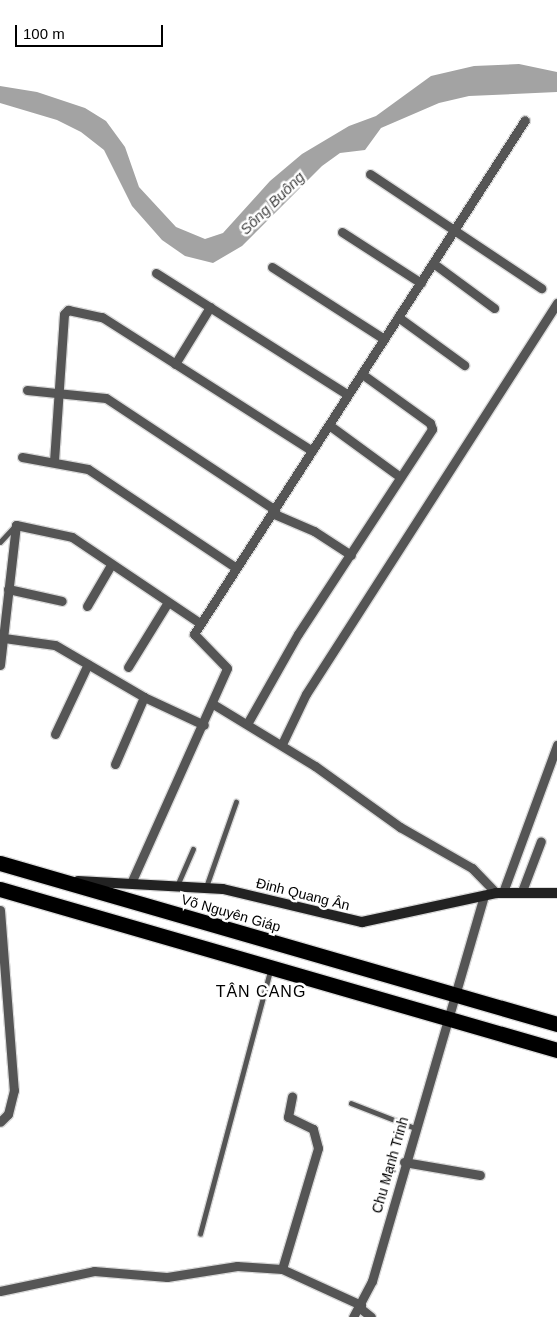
<!DOCTYPE html>
<meta charset="utf-8">
<style>
body{margin:0}
#map{position:relative;width:557px;height:1317px;overflow:hidden;background:#fff;font-family:Arial,sans-serif}
div>[style]{position:absolute}
.water>*{inset:0;background:#a3a3a3}
.roads{filter:drop-shadow(1px 0 #dbdbdb) drop-shadow(-1px 0 #dbdbdb) drop-shadow(0 1px #dbdbdb) drop-shadow(0 -1px #dbdbdb)}
.lane>*{height:4.5px;margin:-2.25px;padding:0 2.25px;transform-origin:2.25px;border-radius:2.25px;background:#555}
.street>*{height:9px;margin:-4.5px;padding:0 4.5px;transform-origin:4.5px;border-radius:4.5px;background:#555}
.secondary>*{height:10px;margin:-5px;padding:0 5px;transform-origin:5px;border-radius:5px;background:#222}
.highway>*{height:15px;margin:-7.5px;padding:0 7.5px;transform-origin:7.5px;border-radius:7.5px;background:#000}
span{translate:-50% -50%;white-space:nowrap;text-align:center;line-height:1.15;-webkit-text-stroke:5px #fff;paint-order:stroke}
.street-label{font-size:14px;color:#000}
.water-label{font-size:15px;color:#444;font-style:italic}
.quarter-label{font-size:16px;color:#000;letter-spacing:1px}
.scale{position:absolute;left:15px;top:25px;width:148px;height:22px;box-sizing:border-box;border:2px solid #000;border-top:0;padding-left:6px;font-size:15px;line-height:18px;white-space:nowrap;color:#000;-webkit-text-stroke:4px #fff;paint-order:stroke}
</style>
<div id="map">
<div class="water">
<i style="clip-path:polygon(519px 64px,557px 72px,557px 92px,469px 96px,439px 103px,381px 128px,365px 150px,340px 153px,322px 166px,242px 246px,213px 263px,185px 256px,162px 240px,132px 206px,104px 150px,81px 132px,57px 120px,0 103px,0 86px,37px 92px,85px 108px,106px 121px,125px 147px,139px 187px,176px 227px,205px 239px,223px 233px,270px 181px,302px 154px,349px 126px,376px 116px,431px 76px,474px 66px)"></i>
</div>
<div class="roads">
<div class="lane">
<i style="left:0;top:542px;width:22px;rotate:-47deg"></i>
<i style="left:177px;top:886px;width:40px;rotate:-66.6deg"></i>
<i style="left:206px;top:887px;width:90px;rotate:-70.6deg"></i>
<i style="left:351px;top:1103px;width:69px;rotate:21.3deg"></i>
<i style="left:200px;top:1234px;width:272px;rotate:-75.1deg"></i>
</div>
<div class="street">
<i style="left:370px;top:174px;width:206px;rotate:33.7deg"></i>
<i style="left:342px;top:232px;width:94px;rotate:32.8deg"></i>
<i style="left:433px;top:263px;width:76px;rotate:36.4deg"></i>
<i style="left:272px;top:267px;width:133px;rotate:32.7deg"></i>
<i style="left:156px;top:273px;width:227px;rotate:32.4deg"></i>
<i style="left:398px;top:317px;width:82px;rotate:36deg"></i>
<i style="left:175px;top:364px;width:67px;rotate:-58.4deg"></i>
<i style="left:27px;top:390px;width:79px;rotate:5.8deg"></i>
<i style="left:106px;top:398px;width:203px;rotate:33.5deg"></i>
<i style="left:329px;top:425px;width:88px;rotate:36.2deg"></i>
<i style="left:22px;top:457px;width:67px;rotate:10.3deg"></i>
<i style="left:88px;top:469px;width:177px;rotate:33.7deg"></i>
<i style="left:54px;top:461px;width:147px;rotate:-86.1deg"></i>
<i style="left:64px;top:314px;width:6px;rotate:-45deg"></i>
<i style="left:68px;top:310px;width:35px;rotate:12deg"></i>
<i style="left:102px;top:317px;width:249px;rotate:32.5deg"></i>
<i style="left:272px;top:513px;width:46px;rotate:23.2deg"></i>
<i style="left:314px;top:531px;width:44px;rotate:33deg"></i>
<i style="left:8px;top:589px;width:55px;rotate:12.5deg"></i>
<i style="left:87px;top:606px;width:48px;rotate:-59.7deg"></i>
<i style="left:4px;top:638px;width:51px;rotate:7.8deg"></i>
<i style="left:55px;top:645px;width:103px;rotate:30.3deg"></i>
<i style="left:144px;top:697px;width:66px;rotate:25deg"></i>
<i style="left:0;top:665px;width:141px;rotate:-83.5deg"></i>
<i style="left:16px;top:525px;width:57px;rotate:12.1deg"></i>
<i style="left:72px;top:537px;width:154px;rotate:33.9deg"></i>
<i style="left:128px;top:667px;width:76px;rotate:-58.4deg"></i>
<i style="left:213px;top:704px;width:119px;rotate:31.3deg"></i>
<i style="left:315px;top:766px;width:105px;rotate:35.7deg"></i>
<i style="left:400px;top:827px;width:83px;rotate:29.7deg"></i>
<i style="left:472px;top:868px;width:35px;rotate:46deg"></i>
<i style="left:247px;top:724px;width:103px;rotate:-60.5deg"></i>
<i style="left:298px;top:634px;width:245px;rotate:-56.8deg"></i>
<i style="left:432px;top:429px;width:6px;rotate:-108deg"></i>
<i style="left:430px;top:423px;width:84px;rotate:-144.2deg"></i>
<i style="left:55px;top:734px;width:77px;rotate:-64.8deg"></i>
<i style="left:282px;top:744px;width:55px;rotate:-64.4deg"></i>
<i style="left:306px;top:694px;width:465px;rotate:-57.3deg"></i>
<i style="left:115px;top:764px;width:73px;rotate:-66.6deg"></i>
<i style="left:131px;top:883px;width:235px;rotate:-65.9deg"></i>
<i style="left:227px;top:668px;width:47px;rotate:-134.1deg"></i>
<i style="left:194px;top:634px;width:611px;rotate:-57.22deg"></i>
<i style="left:522px;top:891px;width:53px;rotate:-69.2deg"></i>
<i style="left:503px;top:892px;width:157px;rotate:-69.8deg"></i>
<i style="left:0;top:910px;width:181px;rotate:85.6deg"></i>
<i style="left:14px;top:1090px;width:25px;rotate:104deg"></i>
<i style="left:8px;top:1114px;width:11px;rotate:135deg"></i>
<i style="left:404px;top:1162px;width:77px;rotate:9.7deg"></i>
<i style="left:282px;top:1269px;width:126px;rotate:-73.4deg"></i>
<i style="left:318px;top:1148px;width:20px;rotate:-105deg"></i>
<i style="left:313px;top:1129px;width:28px;rotate:-154deg"></i>
<i style="left:288px;top:1117px;width:21px;rotate:-79deg"></i>
<i style="left:0;top:1291px;width:96px;rotate:-12deg"></i>
<i style="left:94px;top:1271px;width:73px;rotate:4.7deg"></i>
<i style="left:167px;top:1277px;width:71px;rotate:-8.9deg"></i>
<i style="left:237px;top:1266px;width:45px;rotate:3.8deg"></i>
<i style="left:282px;top:1269px;width:87px;rotate:24.5deg"></i>
<i style="left:360px;top:1308px;width:14px;rotate:39deg"></i>
<i style="left:353px;top:1317px;width:41px;rotate:-62.2deg"></i>
<i style="left:372px;top:1281px;width:402px;rotate:-73.8deg"></i>
</div>
<div class="secondary">
<i style="left:78px;top:881px;width:145px;rotate:3.2deg"></i>
<i style="left:223px;top:889px;width:143px;rotate:13.4deg"></i>
<i style="left:362px;top:922px;width:137px;rotate:-12.2deg"></i>
<i style="left:496px;top:893px;width:61px"></i>
</div>
<div class="highway">
<i style="left:0;top:863px;width:580px;rotate:16.12deg"></i>
<i style="left:0;top:889px;width:580px;rotate:16.12deg"></i>
</div>
</div>
<div class="street-label">
<span style="left:303px;top:894px;rotate:14deg">Đinh Quang Ân</span>
<span style="left:231px;top:913px;rotate:16deg">Võ Nguyên Giáp</span>
<span style="left:390px;top:1165px;rotate:-74deg">Chu Mạnh Trinh</span>
</div>
<div class="water-label">
<span style="left:272px;top:203px;rotate:-44deg">Sông Buông</span>
</div>
<div class="quarter-label">
<span style="left:261px;top:992px">TÂN CANG</span>
</div>
<div class="scale">100 m</div>
</div>
